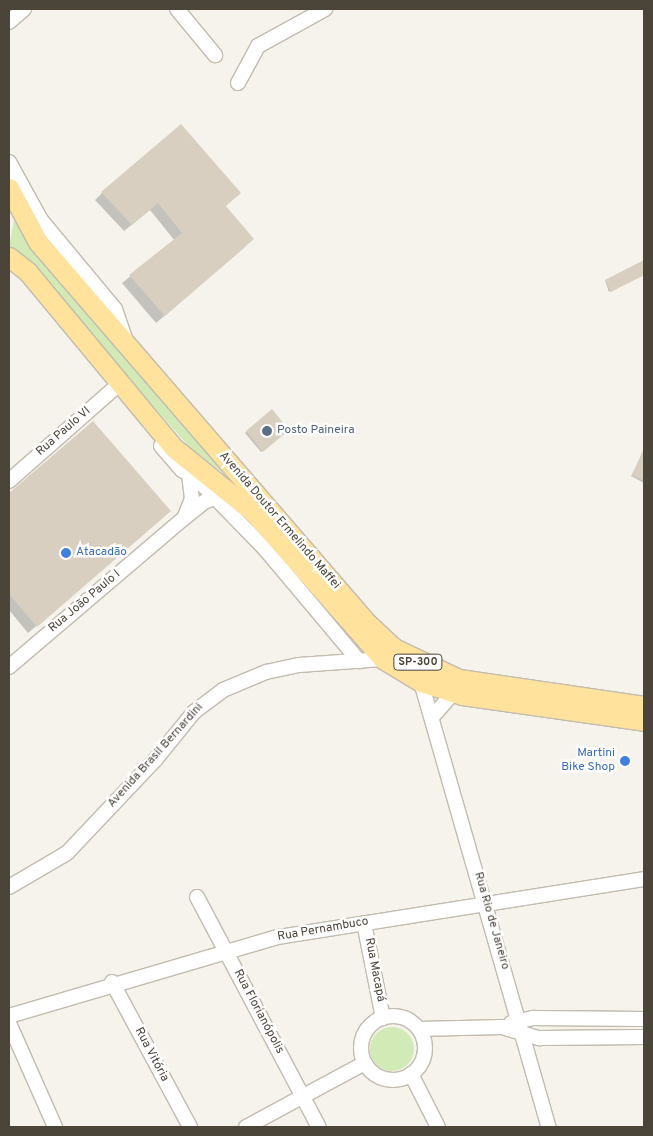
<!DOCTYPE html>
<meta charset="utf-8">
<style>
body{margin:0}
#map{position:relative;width:653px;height:1136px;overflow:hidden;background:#f6f3ec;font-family:Overpass,sans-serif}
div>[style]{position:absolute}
.green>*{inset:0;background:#d2eab5}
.round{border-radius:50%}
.shadow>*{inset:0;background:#0003}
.building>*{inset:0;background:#d8cfc1}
.roads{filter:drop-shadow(1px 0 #c2bbae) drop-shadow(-1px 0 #c2bbae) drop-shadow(0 1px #c2bbae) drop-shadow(0 -1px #c2bbae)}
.minor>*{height:14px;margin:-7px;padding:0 7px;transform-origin:7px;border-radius:7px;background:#fff}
.minor>.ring{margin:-7px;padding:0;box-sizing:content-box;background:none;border:14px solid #fff;border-radius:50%}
.major>*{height:19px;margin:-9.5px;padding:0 9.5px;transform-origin:9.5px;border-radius:9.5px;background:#ffe39c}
.dots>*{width:14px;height:14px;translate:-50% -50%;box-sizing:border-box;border:2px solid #fff;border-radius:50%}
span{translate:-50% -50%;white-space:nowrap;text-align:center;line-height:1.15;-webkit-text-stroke:5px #fff;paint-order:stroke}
.shield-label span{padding:1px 4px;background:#fff;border:1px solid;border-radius:4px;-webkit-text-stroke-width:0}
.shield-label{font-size:11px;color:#4b4439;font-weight:700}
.service-label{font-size:12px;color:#4e5e75}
.left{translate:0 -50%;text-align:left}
.street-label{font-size:12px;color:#4b4439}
.shop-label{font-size:12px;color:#366cbe}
.right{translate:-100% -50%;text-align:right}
.frame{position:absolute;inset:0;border:10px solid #4b4439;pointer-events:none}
</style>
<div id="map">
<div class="green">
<i style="clip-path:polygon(14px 220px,24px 235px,241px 486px,190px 448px,25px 259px,9px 247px)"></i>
<i class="round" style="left:370px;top:1027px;width:44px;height:44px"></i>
</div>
<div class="shadow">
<i style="clip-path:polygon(102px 193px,225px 206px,245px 247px,156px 323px,122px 283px,175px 241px,150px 210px,124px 231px,95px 200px)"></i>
<i style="clip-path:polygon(644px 261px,644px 275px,609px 292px,605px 281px)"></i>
<i style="clip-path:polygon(272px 411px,288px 430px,261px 452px,245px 433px)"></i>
<i style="clip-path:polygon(92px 423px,161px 519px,28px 633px,9px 610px,9px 495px)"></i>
<i style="clip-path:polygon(639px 461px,644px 464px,644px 483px,631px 476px)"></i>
</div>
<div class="building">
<i style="clip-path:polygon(181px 124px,241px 193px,226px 206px,254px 239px,165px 316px,129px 275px,182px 233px,158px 203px,132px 225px,101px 192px)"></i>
<i style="clip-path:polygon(644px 260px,644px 275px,611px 292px,605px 280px)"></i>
<i style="clip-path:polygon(272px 409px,289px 430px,263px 452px,246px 431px)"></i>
<i style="clip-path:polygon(93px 421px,171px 511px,37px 627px,9px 594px,9px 493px)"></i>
<i style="clip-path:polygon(644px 448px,644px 481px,632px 475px)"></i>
</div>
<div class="roads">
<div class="minor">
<i style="left:177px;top:9px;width:60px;rotate:50.4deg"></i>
<i style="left:9px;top:22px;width:20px;rotate:-41deg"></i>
<i style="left:238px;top:83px;width:42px;rotate:-61.6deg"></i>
<i style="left:258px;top:46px;width:77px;rotate:-28.9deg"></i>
<i style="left:9px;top:162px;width:66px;rotate:61.1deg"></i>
<i style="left:41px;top:220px;width:116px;rotate:50.3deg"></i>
<i style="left:115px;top:309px;width:37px;rotate:71deg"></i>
<i style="left:161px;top:446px;width:32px;rotate:49deg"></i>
<i style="left:182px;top:470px;width:30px;rotate:28deg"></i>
<i style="left:9px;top:481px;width:148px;rotate:-41.4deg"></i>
<i style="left:199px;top:481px;width:96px;rotate:45.8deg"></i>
<i style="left:266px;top:550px;width:145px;rotate:50deg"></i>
<i style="left:185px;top:516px;width:18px;rotate:-68deg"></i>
<i style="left:192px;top:499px;width:24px;rotate:-97deg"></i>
<i style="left:9px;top:667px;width:228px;rotate:-40.4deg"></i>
<i style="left:183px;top:519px;width:27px;rotate:-39deg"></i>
<i style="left:204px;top:502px;width:27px;rotate:-22deg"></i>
<i style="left:421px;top:682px;width:463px;rotate:74deg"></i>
<i style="left:434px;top:715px;width:30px;rotate:-49deg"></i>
<i style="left:9px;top:887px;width:67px;rotate:-30.4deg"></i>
<i style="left:67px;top:853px;width:128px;rotate:-46.6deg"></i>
<i style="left:155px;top:760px;width:62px;rotate:-50.9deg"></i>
<i style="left:194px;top:712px;width:36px;rotate:-37deg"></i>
<i style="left:223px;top:690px;width:47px;rotate:-22.7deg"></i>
<i style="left:266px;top:672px;width:34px;rotate:-12deg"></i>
<i style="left:299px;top:665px;width:84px;rotate:-4.1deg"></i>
<i style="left:197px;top:897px;width:260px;rotate:62.1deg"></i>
<i style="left:364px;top:923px;width:97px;rotate:78.7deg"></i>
<i style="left:112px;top:982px;width:165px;rotate:61.7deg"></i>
<i style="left:9px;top:1016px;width:280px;rotate:-16.4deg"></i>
<i style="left:278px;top:937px;width:371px;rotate:-9deg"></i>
<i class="ring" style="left:361px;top:1016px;width:50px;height:50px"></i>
<i style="left:9px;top:1023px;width:114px;rotate:66.1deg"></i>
<i style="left:511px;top:1023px;width:23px;rotate:-13deg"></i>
<i style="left:533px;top:1018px;width:111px;rotate:0.5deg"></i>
<i style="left:419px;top:1029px;width:83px;rotate:-1.4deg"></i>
<i style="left:502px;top:1027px;width:39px;rotate:17deg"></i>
<i style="left:539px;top:1038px;width:105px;rotate:-0.5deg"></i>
<i style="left:411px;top:1074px;width:59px;rotate:63deg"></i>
<i style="left:246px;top:1127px;width:135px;rotate:-28.3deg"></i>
</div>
<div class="major">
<i style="left:9px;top:188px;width:61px;rotate:61.8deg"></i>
<i style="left:38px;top:242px;width:503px;rotate:49.19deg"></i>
<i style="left:367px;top:623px;width:37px;rotate:43deg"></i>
<i style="left:394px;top:648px;width:72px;rotate:25.5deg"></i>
<i style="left:459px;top:679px;width:187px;rotate:8.3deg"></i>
<i style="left:9px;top:257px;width:23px;rotate:38deg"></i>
<i style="left:27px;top:271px;width:230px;rotate:50.3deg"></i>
<i style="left:174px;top:448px;width:102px;rotate:39deg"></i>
<i style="left:253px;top:512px;width:196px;rotate:48.5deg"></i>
<i style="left:383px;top:659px;width:44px;rotate:31.2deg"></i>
<i style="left:421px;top:682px;width:43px;rotate:17.6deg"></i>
<i style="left:462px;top:695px;width:184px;rotate:8.1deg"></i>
</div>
</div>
<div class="dots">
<i style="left:267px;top:431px;background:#5c6f8a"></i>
<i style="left:66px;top:553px;background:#3f7fe0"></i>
<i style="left:625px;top:761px;background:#3f7fe0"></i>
</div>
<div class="shield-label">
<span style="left:418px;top:662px">SP-300</span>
</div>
<div class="service-label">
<span class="left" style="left:277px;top:431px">Posto Paineira</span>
</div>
<div class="street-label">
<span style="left:64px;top:432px;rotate:-41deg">Rua Paulo VI</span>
<span style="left:279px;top:521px;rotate:49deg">Avenida Doutor Ermelindo Maffei</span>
<span style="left:85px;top:602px;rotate:-40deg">Rua João Paulo I</span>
<span style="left:156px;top:756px;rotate:-48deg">Avenida Brasil Bernardini</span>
<span style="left:491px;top:921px;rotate:74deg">Rua Rio de Janeiro</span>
<span style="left:323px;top:930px;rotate:-10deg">Rua Pernambuco</span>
<span style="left:374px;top:970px;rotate:79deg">Rua Macapá</span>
<span style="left:258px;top:1012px;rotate:62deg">Rua Florianópolis</span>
<span style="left:151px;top:1055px;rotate:62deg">Rua Vitória</span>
</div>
<div class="shop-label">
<span class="left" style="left:76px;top:553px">Atacadão</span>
<span class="right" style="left:615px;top:761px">Martini<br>Bike Shop</span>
</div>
<div class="frame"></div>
</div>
